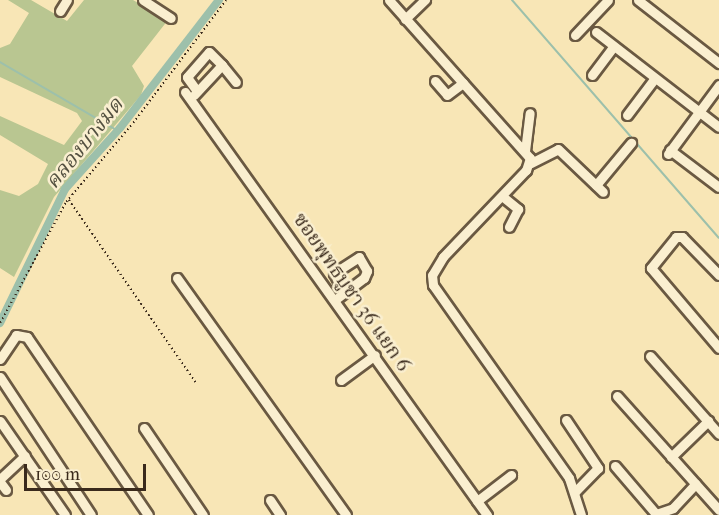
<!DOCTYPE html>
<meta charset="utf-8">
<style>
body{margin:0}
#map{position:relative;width:719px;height:515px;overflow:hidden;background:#f8e6b6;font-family:"IM FELL French Canon","Noto Serif Thai",serif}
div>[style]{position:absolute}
.green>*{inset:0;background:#b9c691}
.stream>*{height:2px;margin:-1px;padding:0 1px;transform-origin:1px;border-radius:1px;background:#9dc0ab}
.canal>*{height:8px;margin:-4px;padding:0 4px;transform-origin:4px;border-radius:4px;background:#9dc0ab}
.path>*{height:1.5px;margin-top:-0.75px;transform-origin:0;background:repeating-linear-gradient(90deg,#3a2a1c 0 1.5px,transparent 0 4.5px)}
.roads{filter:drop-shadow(2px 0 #6a5942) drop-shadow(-2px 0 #6a5942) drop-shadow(0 2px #6a5942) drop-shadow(0 -2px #6a5942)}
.minor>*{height:9px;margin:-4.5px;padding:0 4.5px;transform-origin:4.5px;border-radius:4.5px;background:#faefd0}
span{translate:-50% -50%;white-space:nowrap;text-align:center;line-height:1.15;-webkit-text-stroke:5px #faefd0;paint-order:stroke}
.street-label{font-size:20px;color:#3a2a1c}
.water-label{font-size:21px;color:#535040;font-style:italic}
.scale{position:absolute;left:24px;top:464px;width:122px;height:27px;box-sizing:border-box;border:3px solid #3a2a1c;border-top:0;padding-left:8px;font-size:18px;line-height:21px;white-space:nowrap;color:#3a2a1c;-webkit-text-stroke:4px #faefd0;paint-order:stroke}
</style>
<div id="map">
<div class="green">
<i style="clip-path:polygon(8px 0,31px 0,67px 21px,84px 0,133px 0,168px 20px,132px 66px,144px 86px,141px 95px,54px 197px,14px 277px,0 268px,0 190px,19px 196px,38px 184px,48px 164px,0 135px,0 116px,64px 145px,82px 121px,77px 113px,0 77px,0 48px,10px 44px,29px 13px)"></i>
</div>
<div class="stream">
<i style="left:512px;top:0;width:315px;rotate:49deg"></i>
<i style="left:0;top:62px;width:137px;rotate:30.3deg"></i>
</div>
<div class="canal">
<i style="left:0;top:323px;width:149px;rotate:-64.1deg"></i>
<i style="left:65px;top:189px;width:82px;rotate:-48deg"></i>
<i style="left:120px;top:128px;width:162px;rotate:-52.3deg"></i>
</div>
<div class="path">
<i style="left:69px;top:200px;width:223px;rotate:55.2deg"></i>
<i style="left:0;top:323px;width:138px;rotate:-61.4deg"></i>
<i style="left:66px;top:202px;width:104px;rotate:-49.7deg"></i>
<i style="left:133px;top:123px;width:154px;rotate:-52.9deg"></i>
</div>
<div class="roads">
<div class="minor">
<i style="left:143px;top:0;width:33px;rotate:33deg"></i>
<i style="left:389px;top:0;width:212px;rotate:48.3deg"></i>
<i style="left:530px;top:158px;width:13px;rotate:108deg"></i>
<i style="left:526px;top:170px;width:120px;rotate:133.7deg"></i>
<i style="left:443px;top:257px;width:21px;rotate:121deg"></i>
<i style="left:432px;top:275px;width:10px;rotate:84deg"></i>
<i style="left:433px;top:285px;width:236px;rotate:54.8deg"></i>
<i style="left:569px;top:478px;width:39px;rotate:72deg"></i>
<i style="left:638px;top:0;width:103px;rotate:37.9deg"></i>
<i style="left:60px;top:11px;width:13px;rotate:-58deg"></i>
<i style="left:405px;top:19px;width:28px;rotate:-44deg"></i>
<i style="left:596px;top:32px;width:155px;rotate:37.7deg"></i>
<i style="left:575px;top:35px;width:48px;rotate:-46.7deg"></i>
<i style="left:592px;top:75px;width:36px;rotate:-53deg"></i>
<i style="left:435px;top:81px;width:18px;rotate:49deg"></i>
<i style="left:447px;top:95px;width:20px;rotate:-37deg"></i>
<i style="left:197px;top:91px;width:17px;rotate:-126deg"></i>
<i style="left:187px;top:77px;width:33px;rotate:-49deg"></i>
<i style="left:209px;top:52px;width:18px;rotate:45deg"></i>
<i style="left:185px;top:92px;width:520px;rotate:54.48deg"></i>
<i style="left:194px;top:95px;width:41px;rotate:-47deg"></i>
<i style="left:222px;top:65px;width:22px;rotate:51deg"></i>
<i style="left:627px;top:115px;width:46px;rotate:-52.9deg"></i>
<i style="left:670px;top:150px;width:61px;rotate:37.1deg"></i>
<i style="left:525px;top:151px;width:38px;rotate:-83deg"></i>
<i style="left:668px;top:154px;width:86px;rotate:-53.5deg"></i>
<i style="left:531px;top:163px;width:30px;rotate:-27deg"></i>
<i style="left:558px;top:149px;width:62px;rotate:43.7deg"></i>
<i style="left:596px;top:185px;width:55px;rotate:-50.2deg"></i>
<i style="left:502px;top:196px;width:21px;rotate:39deg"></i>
<i style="left:518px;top:209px;width:20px;rotate:117deg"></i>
<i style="left:719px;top:275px;width:53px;rotate:-134.2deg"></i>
<i style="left:682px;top:237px;width:6px;rotate:180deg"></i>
<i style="left:676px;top:237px;width:40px;rotate:129deg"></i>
<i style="left:651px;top:268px;width:105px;rotate:49.6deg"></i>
<i style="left:177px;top:278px;width:291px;rotate:54.5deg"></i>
<i style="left:336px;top:299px;width:35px;rotate:-37deg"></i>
<i style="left:364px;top:278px;width:8px;rotate:-67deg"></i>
<i style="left:367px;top:271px;width:16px;rotate:-120deg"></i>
<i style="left:359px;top:257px;width:30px;rotate:147deg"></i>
<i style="left:334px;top:273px;width:22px;rotate:63deg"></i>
<i style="left:650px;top:356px;width:104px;rotate:48.5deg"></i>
<i style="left:0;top:359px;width:29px;rotate:-56deg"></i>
<i style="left:16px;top:335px;width:11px;rotate:10deg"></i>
<i style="left:27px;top:337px;width:215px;rotate:55.8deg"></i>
<i style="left:0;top:377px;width:165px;rotate:56.6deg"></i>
<i style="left:341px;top:380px;width:42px;rotate:-36.3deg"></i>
<i style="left:617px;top:396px;width:153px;rotate:48.2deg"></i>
<i style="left:566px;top:420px;width:58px;rotate:56.3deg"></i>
<i style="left:598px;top:468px;width:33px;rotate:134deg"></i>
<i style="left:0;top:421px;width:114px;rotate:55.3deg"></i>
<i style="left:144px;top:428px;width:105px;rotate:55.9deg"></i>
<i style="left:671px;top:457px;width:52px;rotate:-44.2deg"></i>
<i style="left:615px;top:466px;width:63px;rotate:49.5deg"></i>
<i style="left:656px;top:514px;width:18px;rotate:-19deg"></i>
<i style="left:673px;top:508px;width:33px;rotate:-47deg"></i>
<i style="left:0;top:479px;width:34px;rotate:-43deg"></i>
<i style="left:0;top:482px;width:10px;rotate:53deg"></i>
<i style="left:270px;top:500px;width:18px;rotate:56deg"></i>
<i style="left:477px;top:501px;width:43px;rotate:-37.4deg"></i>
</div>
</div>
<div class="street-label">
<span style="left:352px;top:292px;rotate:55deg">ซอยพุทธบูชา 36 แยก 6</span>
</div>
<div class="water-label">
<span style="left:84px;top:143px;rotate:-51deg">คลองบางมด</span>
</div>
<div class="scale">100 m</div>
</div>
